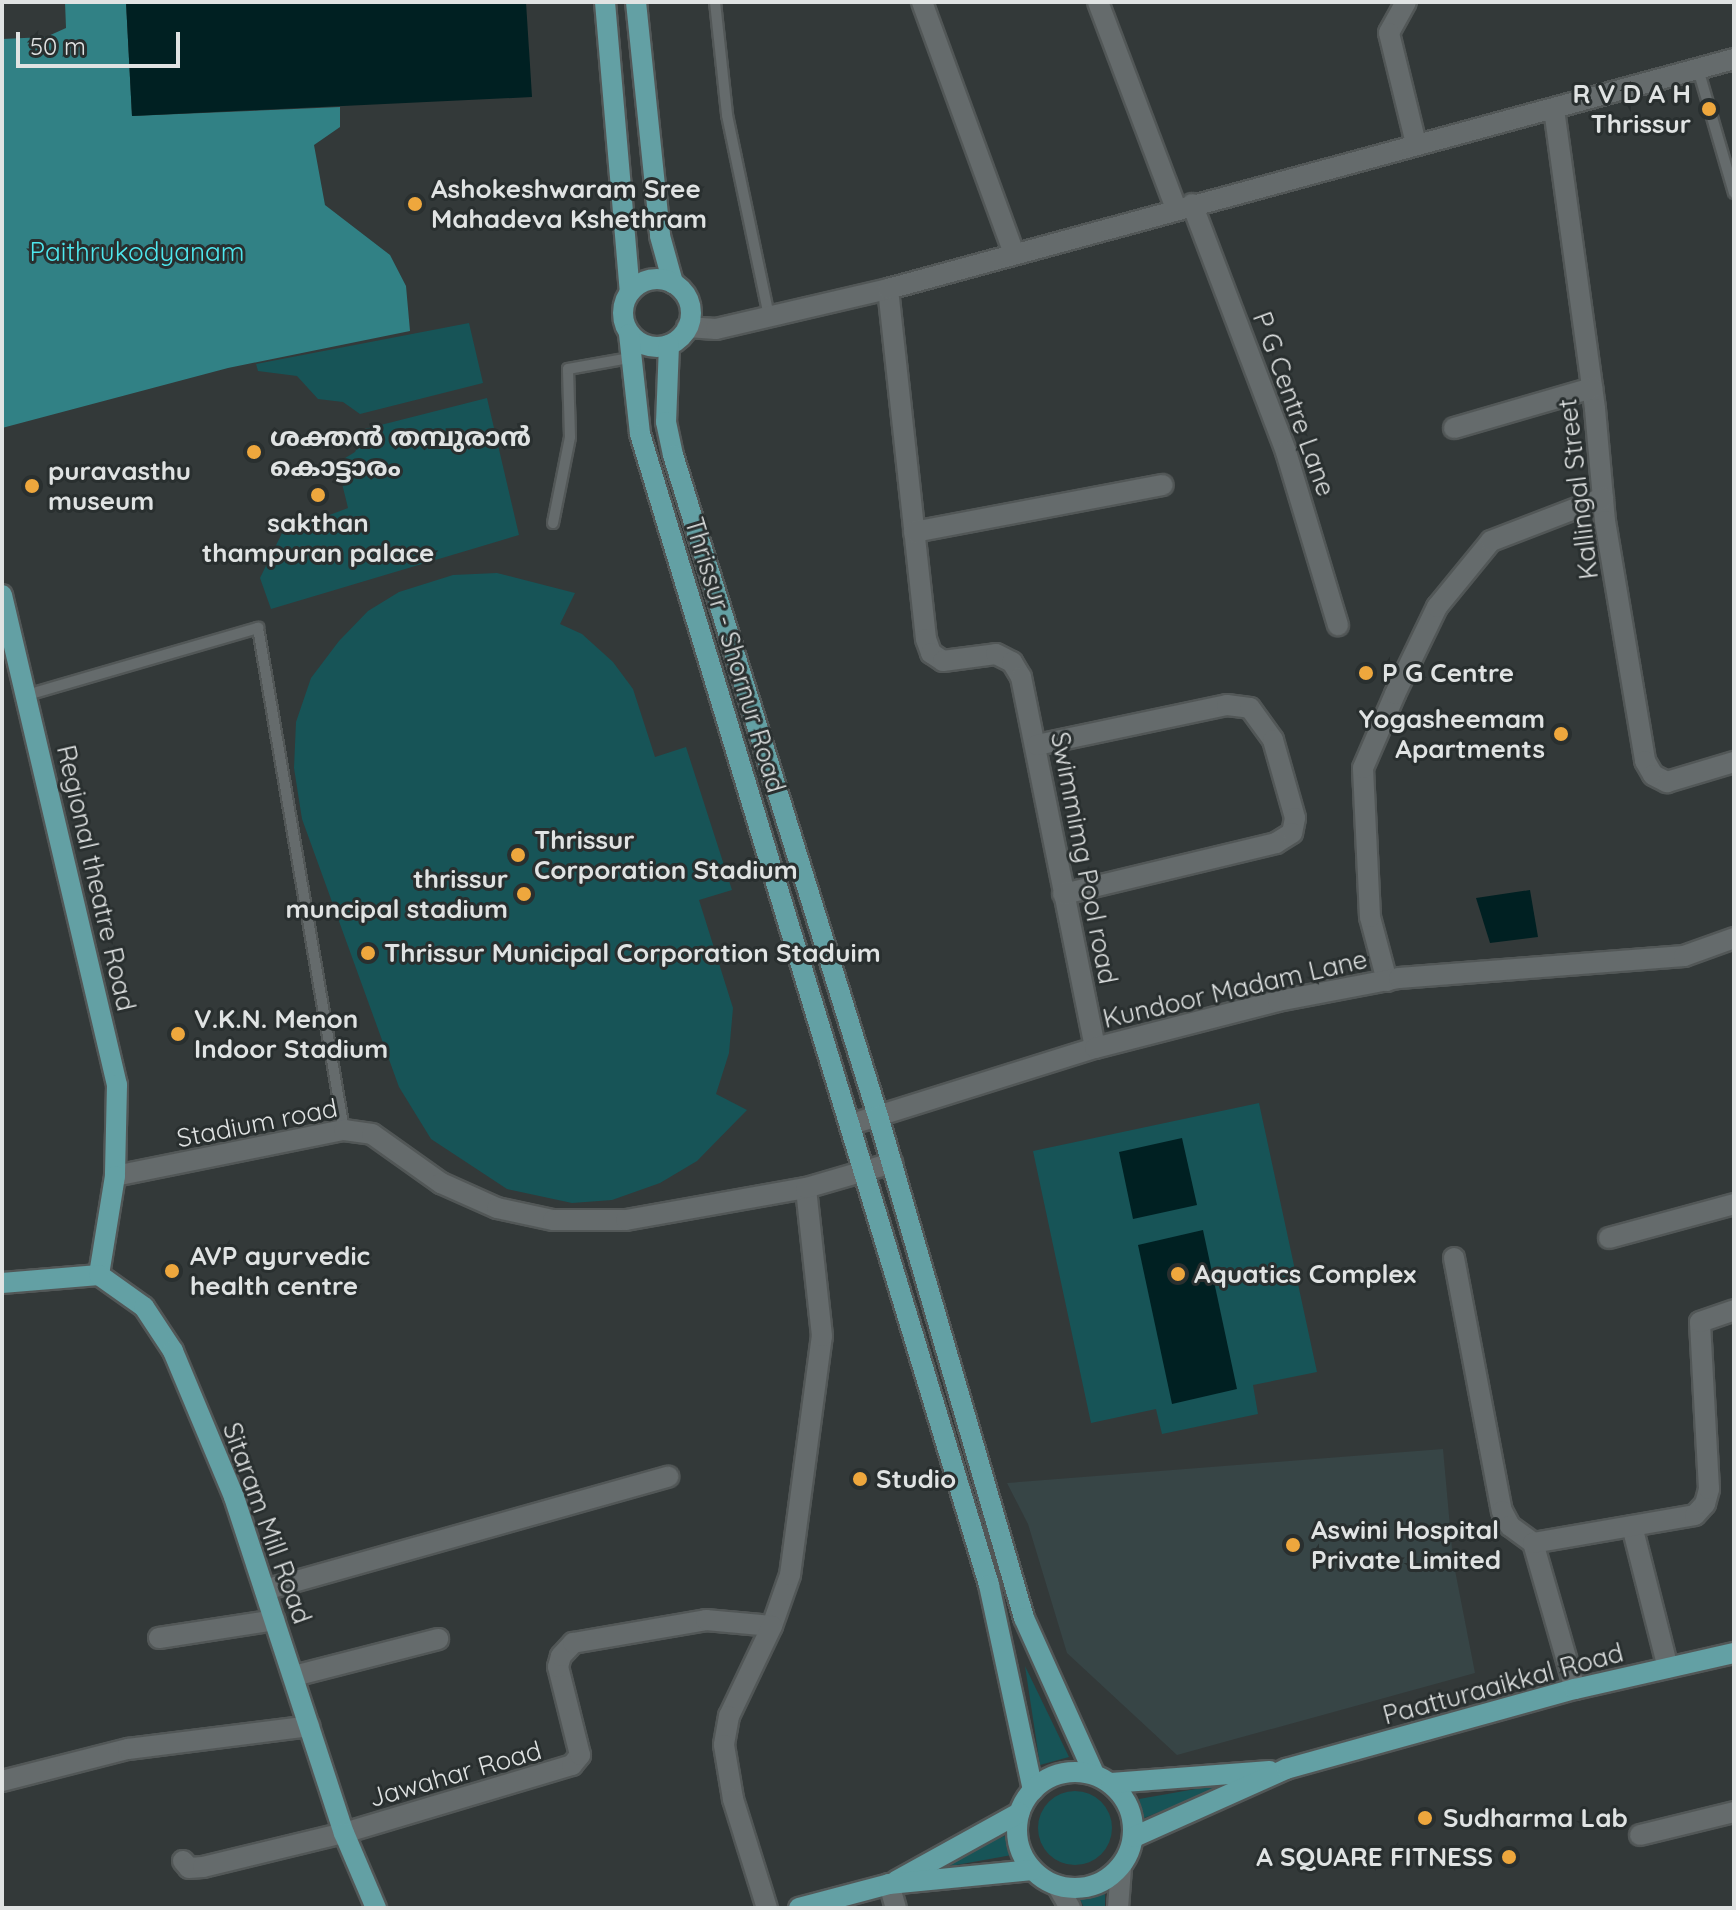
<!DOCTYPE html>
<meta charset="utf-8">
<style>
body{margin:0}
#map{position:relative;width:1736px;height:1910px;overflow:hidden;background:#333939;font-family:Quicksand,"Noto Sans Malayalam",sans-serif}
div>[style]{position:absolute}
.built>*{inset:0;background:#374546}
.green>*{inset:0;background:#175457}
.round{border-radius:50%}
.forest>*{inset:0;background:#318185}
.water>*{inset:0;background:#002022}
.roads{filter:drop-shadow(2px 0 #525757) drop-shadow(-2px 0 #525757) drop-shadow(0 2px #525757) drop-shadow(0 -2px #525757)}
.service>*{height:10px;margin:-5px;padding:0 5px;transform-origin:5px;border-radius:5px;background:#656b6c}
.minor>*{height:20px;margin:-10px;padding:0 10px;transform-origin:10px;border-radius:10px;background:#656b6c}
.secondary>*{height:20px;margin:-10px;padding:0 10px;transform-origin:10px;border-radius:10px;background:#656b6c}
.primary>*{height:20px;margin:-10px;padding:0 10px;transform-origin:10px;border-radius:10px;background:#63a0a4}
.primary>.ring{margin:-10px;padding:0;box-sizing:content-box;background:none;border:20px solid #63a0a4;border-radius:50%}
.dots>*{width:22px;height:22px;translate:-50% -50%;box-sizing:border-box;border:4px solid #292f2f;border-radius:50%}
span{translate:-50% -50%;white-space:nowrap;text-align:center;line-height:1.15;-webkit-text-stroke:6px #292f2f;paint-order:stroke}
.poi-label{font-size:26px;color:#e0e3e3;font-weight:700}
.right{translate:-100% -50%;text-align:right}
.left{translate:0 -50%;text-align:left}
.park-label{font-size:26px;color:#4ee7ee}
.street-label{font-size:26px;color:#e0e3e3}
.frame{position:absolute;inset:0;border:4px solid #e0e3e3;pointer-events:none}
.scale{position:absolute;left:16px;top:32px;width:164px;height:36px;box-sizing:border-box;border:4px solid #e0e3e3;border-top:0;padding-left:10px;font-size:24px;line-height:28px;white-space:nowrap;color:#e0e3e3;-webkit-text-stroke:6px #292f2f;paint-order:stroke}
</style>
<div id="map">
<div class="built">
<i style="clip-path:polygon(1443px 1449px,1453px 1560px,1475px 1673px,1177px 1755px,1067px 1653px,1028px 1524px,1007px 1483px)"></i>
</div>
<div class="green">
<i style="clip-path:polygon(469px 323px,483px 383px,360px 414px,343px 402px,318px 399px,297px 376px,258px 371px,256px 364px)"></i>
<i style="clip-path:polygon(487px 398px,519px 535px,271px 609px,260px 578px,282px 533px,348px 508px,337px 463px,355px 452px,365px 429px)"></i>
<i style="clip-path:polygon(497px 573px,575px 593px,560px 624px,582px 634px,613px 662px,633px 689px,655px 757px,686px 747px,732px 890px,699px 900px,733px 1008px,729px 1053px,716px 1094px,747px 1110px,697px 1161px,660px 1183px,612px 1200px,572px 1203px,507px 1189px,431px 1139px,399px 1087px,302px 819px,294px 768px,296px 722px,311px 678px,339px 641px,368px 611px,399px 592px,453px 575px)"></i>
<i style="clip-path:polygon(1259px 1103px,1317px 1372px,1253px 1385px,1258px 1414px,1162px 1434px,1156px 1409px,1091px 1423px,1033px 1151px)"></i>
<i style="clip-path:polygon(1025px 1666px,1069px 1757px,1040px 1765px)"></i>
<i style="clip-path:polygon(1235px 1782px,1144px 1818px,1139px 1799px)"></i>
<i class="round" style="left:1038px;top:1791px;width:74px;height:74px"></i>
<i style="clip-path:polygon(1007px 1835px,1012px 1855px,917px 1872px)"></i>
<i style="clip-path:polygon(1105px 1894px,1105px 1908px,1084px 1908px,1080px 1899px)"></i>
</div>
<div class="forest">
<i style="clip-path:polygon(65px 2px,126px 2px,132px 116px,340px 107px,340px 127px,314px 145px,325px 205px,390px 255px,406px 286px,410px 331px,228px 368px,2px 428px,2px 39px,46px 37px,66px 28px)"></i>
</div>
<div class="water">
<i style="clip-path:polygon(126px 2px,526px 2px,532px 97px,132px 116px)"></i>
<i style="clip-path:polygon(1530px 890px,1538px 937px,1490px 943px,1476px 898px)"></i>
<i style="clip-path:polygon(1182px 1138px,1197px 1205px,1133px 1219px,1119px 1152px)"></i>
<i style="clip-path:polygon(1203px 1230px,1237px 1389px,1172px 1404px,1138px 1245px)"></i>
</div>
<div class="roads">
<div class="service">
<i style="left:715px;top:2px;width:114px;rotate:83.9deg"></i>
<i style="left:727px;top:115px;width:205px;rotate:78.2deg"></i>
<i style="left:1698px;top:69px;width:129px;rotate:73.8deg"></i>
<i style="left:553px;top:523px;width:88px;rotate:-78.8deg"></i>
<i style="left:570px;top:437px;width:68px;rotate:-91.7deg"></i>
<i style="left:568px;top:369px;width:63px;rotate:-10.1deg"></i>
<i style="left:27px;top:695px;width:241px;rotate:-16.2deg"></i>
<i style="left:258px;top:628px;width:509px;rotate:80.28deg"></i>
</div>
<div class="minor">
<i style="left:922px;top:2px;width:265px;rotate:69.9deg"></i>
<i style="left:1098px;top:2px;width:220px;rotate:69.3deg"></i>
<i style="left:1406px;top:2px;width:35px;rotate:119deg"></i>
<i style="left:1389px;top:33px;width:114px;rotate:76.3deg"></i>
<i style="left:1554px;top:109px;width:303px;rotate:82.2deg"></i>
<i style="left:1595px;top:409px;width:112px;rotate:84.9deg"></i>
<i style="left:1605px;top:521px;width:243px;rotate:80.5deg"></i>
<i style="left:1645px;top:761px;width:16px;rotate:60deg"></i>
<i style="left:1653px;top:775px;width:16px;rotate:27deg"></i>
<i style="left:1667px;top:782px;width:70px;rotate:-16.6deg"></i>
<i style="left:1192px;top:204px;width:265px;rotate:69.2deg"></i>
<i style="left:1286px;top:452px;width:181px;rotate:73.3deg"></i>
<i style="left:888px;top:289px;width:352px;rotate:83.8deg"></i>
<i style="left:926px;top:639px;width:15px;rotate:70deg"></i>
<i style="left:931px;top:653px;width:14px;rotate:34deg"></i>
<i style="left:943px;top:661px;width:53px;rotate:-7.5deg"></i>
<i style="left:996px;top:654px;width:18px;rotate:27deg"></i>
<i style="left:1012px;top:662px;width:17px;rotate:59deg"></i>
<i style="left:1021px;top:677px;width:378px;rotate:78.7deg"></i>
<i style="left:687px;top:327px;width:29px;rotate:4deg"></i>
<i style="left:716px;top:329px;width:177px;rotate:-13.1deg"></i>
<i style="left:888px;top:289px;width:877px;rotate:-15.21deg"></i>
<i style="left:1454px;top:428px;width:144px;rotate:-16.2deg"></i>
<i style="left:914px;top:532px;width:253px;rotate:-10.7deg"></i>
<i style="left:1037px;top:745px;width:194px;rotate:-11.9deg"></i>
<i style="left:1227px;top:705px;width:23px;rotate:7deg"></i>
<i style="left:1250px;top:708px;width:39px;rotate:54deg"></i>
<i style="left:1273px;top:740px;width:81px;rotate:74.2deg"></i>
<i style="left:1295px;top:818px;width:15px;rotate:101deg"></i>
<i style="left:1292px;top:833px;width:19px;rotate:148deg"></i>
<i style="left:1276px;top:843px;width:219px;rotate:166.5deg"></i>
<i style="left:1387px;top:981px;width:66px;rotate:-104.9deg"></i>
<i style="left:1370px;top:917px;width:149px;rotate:-92.7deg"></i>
<i style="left:1363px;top:768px;width:81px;rotate:-66.6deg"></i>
<i style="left:1395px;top:694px;width:97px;rotate:-64.2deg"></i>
<i style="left:1437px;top:607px;width:85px;rotate:-50.7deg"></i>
<i style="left:1491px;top:541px;width:120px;rotate:-21deg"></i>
<i style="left:852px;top:1124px;width:255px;rotate:-17.4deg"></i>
<i style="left:1095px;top:1048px;width:189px;rotate:-14.4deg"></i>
<i style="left:1278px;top:1001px;width:123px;rotate:-10.8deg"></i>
<i style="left:1399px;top:978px;width:286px;rotate:-4.4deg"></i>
<i style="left:1684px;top:956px;width:53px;rotate:-19.8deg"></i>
<i style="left:1609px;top:1238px;width:130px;rotate:-15.2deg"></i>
<i style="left:1454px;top:1258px;width:258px;rotate:79.3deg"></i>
<i style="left:1502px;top:1511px;width:17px;rotate:62deg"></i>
<i style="left:1510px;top:1526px;width:29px;rotate:36deg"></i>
<i style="left:1632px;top:1526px;width:146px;rotate:75.8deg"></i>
<i style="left:265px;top:1590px;width:419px;rotate:-15.7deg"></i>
<i style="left:772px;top:1626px;width:54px;rotate:-70.6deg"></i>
<i style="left:790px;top:1575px;width:241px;rotate:-82.4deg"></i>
<i style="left:822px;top:1336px;width:149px;rotate:-96.2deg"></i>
<i style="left:159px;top:1638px;width:117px;rotate:-8.8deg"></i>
<i style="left:294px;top:1676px;width:149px;rotate:-14.4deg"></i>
<i style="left:1575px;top:1689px;width:152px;rotate:-106deg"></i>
<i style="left:1533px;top:1543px;width:164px;rotate:-9.8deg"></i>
<i style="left:1695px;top:1515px;width:15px;rotate:-48deg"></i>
<i style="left:1705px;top:1504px;width:16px;rotate:-75deg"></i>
<i style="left:1709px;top:1489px;width:167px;rotate:-93.1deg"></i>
<i style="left:1700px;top:1322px;width:36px;rotate:-19deg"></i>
<i style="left:2px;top:1781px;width:130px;rotate:-14.3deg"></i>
<i style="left:128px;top:1749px;width:183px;rotate:-7.2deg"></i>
<i style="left:1640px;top:1835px;width:97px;rotate:-13.7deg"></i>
<i style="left:183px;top:1861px;width:9px;rotate:49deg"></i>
<i style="left:189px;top:1868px;width:14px;rotate:-4deg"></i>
<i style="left:203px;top:1867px;width:145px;rotate:-13.6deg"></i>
<i style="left:344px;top:1833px;width:238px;rotate:-16.6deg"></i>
<i style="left:572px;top:1765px;width:13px;rotate:-51deg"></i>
<i style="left:580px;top:1755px;width:91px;rotate:-104deg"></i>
<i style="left:558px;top:1667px;width:11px;rotate:-75deg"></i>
<i style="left:561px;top:1656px;width:18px;rotate:-47deg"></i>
<i style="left:573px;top:1643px;width:135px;rotate:-9.8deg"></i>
<i style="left:706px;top:1620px;width:66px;rotate:5.2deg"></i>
<i style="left:772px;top:1626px;width:100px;rotate:115.5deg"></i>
<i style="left:729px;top:1716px;width:29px;rotate:100deg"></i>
<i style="left:724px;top:1745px;width:55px;rotate:80.5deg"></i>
<i style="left:733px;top:1799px;width:114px;rotate:72.7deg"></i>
<i style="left:889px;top:1884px;width:25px;rotate:74deg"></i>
</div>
<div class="secondary">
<i style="left:115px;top:1176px;width:234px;rotate:-11.4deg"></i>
<i style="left:344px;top:1130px;width:28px;rotate:8deg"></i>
<i style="left:372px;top:1134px;width:85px;rotate:35.4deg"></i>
<i style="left:441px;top:1183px;width:61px;rotate:24.1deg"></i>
<i style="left:497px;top:1208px;width:57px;rotate:12.1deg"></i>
<i style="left:553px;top:1220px;width:73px"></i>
<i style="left:626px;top:1220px;width:183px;rotate:-10.1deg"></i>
<i style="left:806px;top:1188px;width:90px;rotate:-16.2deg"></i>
<i style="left:1058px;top:1887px;width:24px;rotate:60deg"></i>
<i style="left:1118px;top:1908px;width:40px;rotate:-85.7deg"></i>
</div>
<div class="primary">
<i style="left:605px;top:2px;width:290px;rotate:85.1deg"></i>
<i style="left:636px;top:2px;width:235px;rotate:84.1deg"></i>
<i style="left:660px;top:236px;width:49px;rotate:74.5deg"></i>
<i class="ring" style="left:623px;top:279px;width:48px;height:48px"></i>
<i style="left:629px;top:334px;width:101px;rotate:83.7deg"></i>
<i style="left:640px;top:434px;width:1203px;rotate:73.13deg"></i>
<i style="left:989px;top:1585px;width:210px;rotate:77.9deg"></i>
<i style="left:669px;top:345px;width:77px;rotate:92.2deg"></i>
<i style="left:666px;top:422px;width:34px;rotate:78deg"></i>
<i style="left:673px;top:455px;width:692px;rotate:72.77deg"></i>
<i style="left:878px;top:1116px;width:523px;rotate:73.78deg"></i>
<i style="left:1024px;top:1618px;width:171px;rotate:65.8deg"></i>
<i style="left:2px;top:595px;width:503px;rotate:76.79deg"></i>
<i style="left:117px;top:1085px;width:91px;rotate:91.3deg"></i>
<i style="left:115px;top:1176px;width:100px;rotate:99.2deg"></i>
<i style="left:2px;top:1283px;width:97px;rotate:-4.7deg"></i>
<i style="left:99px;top:1275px;width:55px;rotate:35.4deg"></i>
<i style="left:144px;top:1307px;width:53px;rotate:56.6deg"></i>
<i style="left:173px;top:1351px;width:158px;rotate:67.3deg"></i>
<i style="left:234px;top:1497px;width:354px;rotate:71.9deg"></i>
<i style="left:344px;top:1833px;width:82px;rotate:66.9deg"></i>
<i class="ring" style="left:1017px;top:1772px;width:96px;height:96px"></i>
<i style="left:1111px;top:1783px;width:159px;rotate:-4.3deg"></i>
<i style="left:1134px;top:1837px;width:167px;rotate:-24.1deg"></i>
<i style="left:1286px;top:1769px;width:300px;rotate:-15.5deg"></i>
<i style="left:1575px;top:1689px;width:163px;rotate:-12.8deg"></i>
<i style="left:896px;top:1881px;width:141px;rotate:-28.9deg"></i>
<i style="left:799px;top:1908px;width:93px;rotate:-14.9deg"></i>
<i style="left:889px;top:1884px;width:144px;rotate:-5.6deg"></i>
</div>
</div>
<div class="dots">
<i style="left:1709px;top:109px;background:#eea73d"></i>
<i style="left:415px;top:204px;background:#eea73d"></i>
<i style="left:254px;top:452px;background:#eea73d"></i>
<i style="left:32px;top:486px;background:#eea73d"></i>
<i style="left:318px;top:495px;background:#eea73d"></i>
<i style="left:1366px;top:673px;background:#eea73d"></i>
<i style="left:1561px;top:734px;background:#eea73d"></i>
<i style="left:518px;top:855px;background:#eea73d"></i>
<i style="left:524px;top:894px;background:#eea73d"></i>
<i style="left:368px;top:953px;background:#eea73d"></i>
<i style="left:178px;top:1034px;background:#eea73d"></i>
<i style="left:172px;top:1271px;background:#eea73d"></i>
<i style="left:1178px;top:1274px;background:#eea73d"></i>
<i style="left:860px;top:1479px;background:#eea73d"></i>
<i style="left:1293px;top:1545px;background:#eea73d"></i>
<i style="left:1425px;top:1818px;background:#eea73d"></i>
<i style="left:1509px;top:1857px;background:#eea73d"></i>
</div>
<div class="poi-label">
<span class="right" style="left:1691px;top:109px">R V D A H<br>Thrissur</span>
<span class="left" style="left:431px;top:204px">Ashokeshwaram Sree<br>Mahadeva Kshethram</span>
<span class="left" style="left:270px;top:452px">ശക്തൻ തമ്പുരാൻ<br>കൊട്ടാരം</span>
<span class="left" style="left:48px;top:486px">puravasthu<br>museum</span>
<span style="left:318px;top:538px">sakthan<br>thampuran palace</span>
<span class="left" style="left:1382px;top:673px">P G Centre</span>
<span class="right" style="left:1545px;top:734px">Yogasheemam<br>Apartments</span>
<span class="left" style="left:534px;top:855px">Thrissur<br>Corporation Stadium</span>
<span class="right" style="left:508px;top:894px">thrissur<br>muncipal stadium</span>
<span class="left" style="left:384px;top:953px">Thrissur Municipal Corporation Staduim</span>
<span class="left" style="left:194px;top:1034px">V.K.N. Menon<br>Indoor Stadium</span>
<span class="left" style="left:190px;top:1271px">AVP ayurvedic<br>health centre</span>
<span class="left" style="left:1194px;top:1274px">Aquatics Complex</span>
<span class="left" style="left:876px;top:1479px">Studio</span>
<span class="left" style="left:1311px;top:1545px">Aswini Hospital<br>Private Limited</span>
<span class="left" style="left:1443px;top:1818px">Sudharma Lab</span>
<span class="right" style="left:1493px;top:1857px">A SQUARE FITNESS</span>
</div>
<div class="park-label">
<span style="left:137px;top:252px">Paithrukodyanam</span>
</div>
<div class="street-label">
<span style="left:1294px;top:404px;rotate:70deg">P G Centre Lane</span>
<span style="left:1578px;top:489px;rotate:-97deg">Kallingal Street</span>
<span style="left:735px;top:655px;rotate:73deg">Thrissur - Shornur Road</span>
<span style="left:1084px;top:858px;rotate:79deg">Swimmimg Pool road</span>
<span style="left:96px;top:878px;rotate:77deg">Regional theatre Road</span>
<span style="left:1235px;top:989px;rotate:-13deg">Kundoor Madam Lane</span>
<span style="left:257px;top:1123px;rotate:-11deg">Stadium road</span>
<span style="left:267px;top:1523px;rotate:70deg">Sitaram Mill Road</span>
<span style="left:1503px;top:1684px;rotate:-15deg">Paatturaaikkal Road</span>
<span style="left:455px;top:1774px;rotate:-16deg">Jawahar Road</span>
</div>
<div class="frame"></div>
<div class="scale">50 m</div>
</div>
